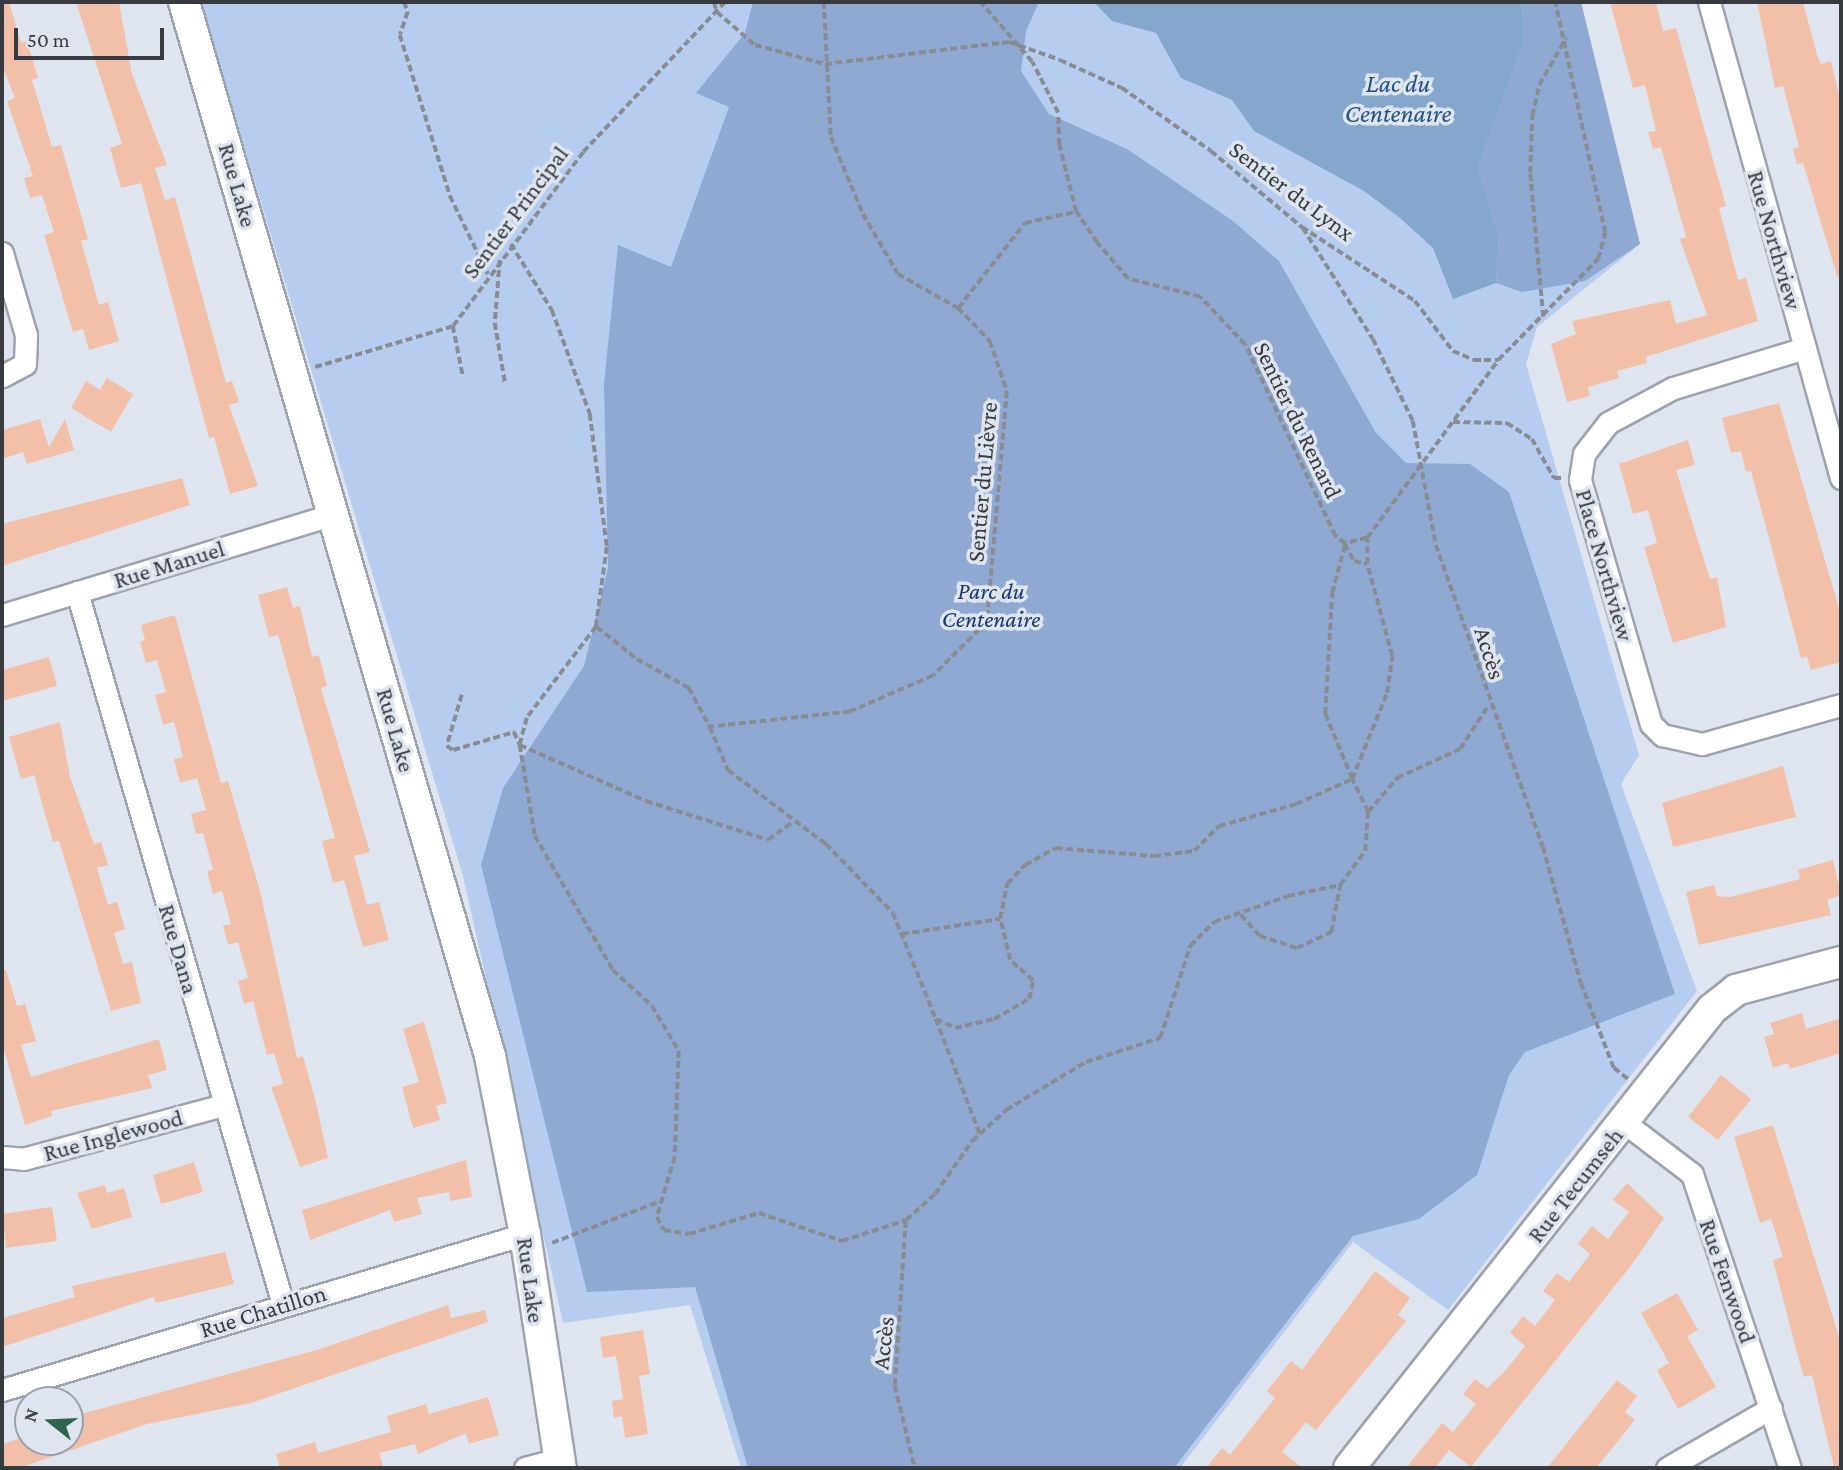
<!DOCTYPE html>
<meta charset="utf-8">
<style>
body{margin:0}
#map{position:relative;width:1843px;height:1470px;overflow:hidden;background:#dee5ef;font-family:"Crimson Pro",serif}
div>[style]{position:absolute}
.green>*{inset:0;background:#b7cdef}
.forest>*{inset:0;background:#8fa9d2}
.water>*{inset:0;background:#85a7cc}
.building>*{inset:0;background:#f2c0a9}
.path>*{height:3.5px;margin-top:-1.75px;transform-origin:0;background:repeating-linear-gradient(90deg,#888d94 0 7px,transparent 0 10.5px)}
.roads{filter:drop-shadow(2px 0 #9da3ad) drop-shadow(-2px 0 #9da3ad) drop-shadow(0 2px #9da3ad) drop-shadow(0 -2px #9da3ad)}
.street>*{height:21px;margin:-10.5px;padding:0 10.5px;transform-origin:10.5px;border-radius:10.5px;background:#fff}
.secondary>*{height:30px;margin:-15px;padding:0 15px;transform-origin:15px;border-radius:15px;background:#fff}
span{translate:-50% -50%;white-space:nowrap;text-align:center;line-height:1.15;-webkit-text-stroke:7px #dee5ef;paint-order:stroke}
.street-label{font-size:24px;color:#373a3e}
.park-label{font-size:24px;color:#1a396c;font-style:italic}
.water-label{font-size:26px;color:#225384;font-style:italic}
.frame{position:absolute;inset:0;border:4px solid #373a3e;pointer-events:none}
.north{position:absolute;left:14px;top:1386px;width:70px;height:70px;box-sizing:border-box;background:#dee5ef;border:2px solid #9ba1a8;border-radius:50%;rotate:288deg;font-size:19px;font-weight:700;line-height:28px;text-align:center;color:#373a3e}
.north::after{content:'';display:block;margin:auto;width:24px;height:32px;background:#2e654d;clip-path:polygon(50% 0,100% 100%,50% 72%,0 100%)}
.scale{position:absolute;left:14px;top:28px;width:150px;height:32px;box-sizing:border-box;border:4px solid #373a3e;border-top:0;padding-left:9px;font-size:21px;line-height:24px;white-space:nowrap;color:#373a3e;-webkit-text-stroke:5px #dee5ef;paint-order:stroke}
</style>
<div id="map">
<div class="green">
<i style="clip-path:polygon(201px 2px,1581px 2px,1640px 244px,1537px 327px,1526px 364px,1639px 755px,1621px 784px,1697px 991px,1448px 1310px,1353px 1242px,1180px 1468px,741px 1468px,690px 1305px,563px 1323px,463px 876px)"></i>
</div>
<div class="forest">
<i style="clip-path:polygon(753px 2px,1039px 2px,1026px 31px,1021px 71px,1049px 114px,1127px 149px,1233px 221px,1279px 261px,1376px 433px,1406px 463px,1470px 464px,1509px 492px,1675px 994px,1525px 1052px,1509px 1075px,1477px 1175px,1419px 1219px,1353px 1236px,1174px 1468px,748px 1468px,695px 1287px,587px 1292px,481px 865px,503px 788px,584px 666px,608px 568px,604px 384px,618px 245px,671px 267px,729px 107px,696px 93px,745px 33px)"></i>
<i style="clip-path:polygon(1522px 2px,1581px 2px,1640px 244px,1585px 281px,1522px 292px,1496px 283px,1499px 238px,1478px 167px,1524px 41px)"></i>
</div>
<div class="water">
<i style="clip-path:polygon(1094px 2px,1522px 2px,1524px 41px,1478px 167px,1499px 238px,1496px 283px,1453px 299px,1433px 248px,1400px 218px,1364px 191px,1254px 131px,1232px 100px,1181px 78px,1156px 33px,1112px 21px)"></i>
</div>
<div class="building">
<i style="clip-path:polygon(2px 2px,9px 2px,21px 43px,27px 41px,38px 78px,32px 80px,52px 147px,61px 145px,88px 239px,81px 241px,99px 305px,108px 302px,119px 341px,89px 350px,83px 329px,73px 332px,44px 235px,54px 232px,42px 195px,30px 198px,24px 178px,33px 176px,7px 101px,15px 98px,2px 65px)"></i>
<i style="clip-path:polygon(76px 2px,119px 2px,132px 74px,167px 165px,155px 168px,165px 200px,175px 197px,226px 383px,232px 381px,239px 402px,229px 405px,258px 486px,230px 494px,214px 437px,209px 438px,141px 183px,121px 188px,110px 148px,122px 144px)"></i>
<i style="clip-path:polygon(1610px 2px,1656px 2px,1663px 31px,1676px 28px,1726px 206px,1719px 208px,1738px 280px,1746px 278px,1758px 321px,1646px 357px,1647px 363px,1617px 371px,1619px 378px,1588px 387px,1590px 396px,1567px 402px,1551px 344px,1576px 334px,1572px 321px,1670px 300px,1676px 324px,1707px 315px,1680px 239px,1686px 237px,1661px 147px,1653px 149px,1648px 132px,1656px 131px,1645px 85px,1633px 88px)"></i>
<i style="clip-path:polygon(1757px 2px,1803px 2px,1817px 55px,1821px 64px,1831px 61px,1841px 103px,1841px 275px,1837px 276px,1803px 163px,1797px 164px,1793px 149px,1799px 147px,1783px 86px,1775px 88px)"></i>
<i style="clip-path:polygon(107px 378px,133px 394px,111px 432px,71px 408px,86px 381px,100px 390px)"></i>
<i style="clip-path:polygon(1779px 403px,1841px 615px,1841px 662px,1811px 670px,1807px 657px,1801px 658px,1751px 471px,1746px 472px,1741px 451px,1731px 453px,1722px 418px)"></i>
<i style="clip-path:polygon(40px 419px,49px 447px,65px 419px,74px 450px,27px 464px,23px 452px,2px 459px,2px 430px)"></i>
<i style="clip-path:polygon(1688px 440px,1695px 465px,1676px 470px,1710px 579px,1717px 577px,1726px 627px,1673px 643px,1644px 547px,1657px 543px,1648px 510px,1633px 514px,1619px 464px)"></i>
<i style="clip-path:polygon(182px 478px,190px 505px,2px 566px,2px 524px)"></i>
<i style="clip-path:polygon(287px 587px,293px 608px,300px 606px,312px 657px,319px 655px,327px 686px,321px 688px,370px 852px,354px 856px,367px 905px,379px 902px,389px 940px,363px 947px,344px 880px,333px 883px,322px 841px,335px 838px,278px 635px,269px 637px,258px 595px)"></i>
<i style="clip-path:polygon(175px 615px,221px 783px,228px 781px,260px 891px,297px 1058px,303px 1056px,316px 1103px,328px 1158px,300px 1167px,271px 1087px,283px 1084px,274px 1053px,267px 1055px,253px 1001px,244px 1004px,238px 981px,248px 978px,238px 942px,228px 945px,223px 926px,231px 924px,222px 891px,213px 894px,207px 871px,213px 870px,203px 833px,196px 834px,191px 814px,206px 810px,197px 778px,180px 783px,174px 759px,183px 757px,174px 722px,163px 725px,155px 695px,166px 692px,157px 660px,146px 663px,140px 642px,145px 640px,141px 625px)"></i>
<i style="clip-path:polygon(49px 657px,57px 686px,2px 701px,2px 670px)"></i>
<i style="clip-path:polygon(60px 722px,70px 777px,94px 844px,101px 842px,108px 865px,97px 868px,108px 905px,117px 902px,125px 929px,114px 933px,123px 964px,132px 962px,141px 1003px,111px 1011px,59px 841px,53px 842px,34px 775px,21px 779px,9px 737px)"></i>
<i style="clip-path:polygon(1783px 766px,1796px 817px,1673px 847px,1662px 803px)"></i>
<i style="clip-path:polygon(1833px 860px,1841px 895px,1827px 900px,1831px 915px,1699px 945px,1686px 892px,1714px 885px,1717px 896px,1730px 897px,1800px 879px,1798px 870px)"></i>
<i style="clip-path:polygon(2px 970px,6px 970px,17px 1006px,25px 1004px,36px 1041px,21px 1045px,31px 1077px,159px 1039px,167px 1070px,148px 1075px,152px 1088px,51px 1111px,52px 1116px,25px 1125px,2px 1042px)"></i>
<i style="clip-path:polygon(1802px 1013px,1806px 1029px,1841px 1018px,1841px 1053px,1790px 1069px,1788px 1063px,1773px 1068px,1764px 1037px,1774px 1034px,1770px 1023px)"></i>
<i style="clip-path:polygon(424px 1022px,447px 1103px,436px 1106px,440px 1120px,413px 1128px,402px 1087px,419px 1082px,403px 1029px)"></i>
<i style="clip-path:polygon(1721px 1075px,1751px 1099px,1718px 1140px,1688px 1117px)"></i>
<i style="clip-path:polygon(1773px 1125px,1841px 1343px,1841px 1468px,1834px 1468px,1812px 1375px,1804px 1377px,1798px 1357px,1773px 1260px,1783px 1257px,1771px 1219px,1760px 1223px,1734px 1137px)"></i>
<i style="clip-path:polygon(466px 1160px,472px 1197px,450px 1201px,449px 1192px,417px 1198px,422px 1214px,394px 1222px,390px 1210px,310px 1240px,302px 1210px)"></i>
<i style="clip-path:polygon(194px 1162px,203px 1192px,161px 1204px,153px 1175px)"></i>
<i style="clip-path:polygon(1627px 1183px,1664px 1218px,1633px 1263px,1471px 1467px,1449px 1450px,1435px 1468px,1406px 1468px,1442px 1423px,1453px 1432px,1476px 1404px,1463px 1394px,1475px 1379px,1487px 1388px,1505px 1371px,1525px 1346px,1510px 1333px,1523px 1316px,1535px 1326px,1555px 1300px,1543px 1291px,1557px 1273px,1569px 1282px,1590px 1254px,1578px 1244px,1592px 1226px,1608px 1239px,1629px 1212px,1613px 1200px)"></i>
<i style="clip-path:polygon(105px 1185px,107px 1193px,124px 1188px,132px 1217px,92px 1229px,77px 1193px)"></i>
<i style="clip-path:polygon(52px 1207px,57px 1241px,6px 1248px,2px 1214px)"></i>
<i style="clip-path:polygon(225px 1252px,234px 1284px,156px 1303px,154px 1297px,2px 1347px,2px 1318px,75px 1297px,72px 1286px)"></i>
<i style="clip-path:polygon(1375px 1271px,1410px 1298px,1398px 1315px,1406px 1321px,1316px 1430px,1306px 1422px,1282px 1452px,1303px 1468px,1206px 1468px,1222px 1448px,1230px 1455px,1275px 1398px,1267px 1391px,1291px 1361px,1302px 1370px)"></i>
<i style="clip-path:polygon(1677px 1293px,1698px 1330px,1687px 1336px,1716px 1387px,1678px 1409px,1657px 1370px,1669px 1363px,1641px 1313px)"></i>
<i style="clip-path:polygon(448px 1305px,451px 1318px,485px 1310px,488px 1322px,251px 1403px,147px 1424px,19px 1468px,2px 1468px,2px 1444px,28px 1436px,28px 1442px,70px 1442px,70px 1417px,317px 1350px)"></i>
<i style="clip-path:polygon(643px 1330px,650px 1374px,639px 1376px,648px 1434px,625px 1438px,622px 1416px,614px 1418px,612px 1401px,623px 1399px,616px 1356px,603px 1358px,600px 1337px)"></i>
<i style="clip-path:polygon(1617px 1380px,1637px 1396px,1625px 1412px,1635px 1420px,1596px 1468px,1547px 1468px)"></i>
<i style="clip-path:polygon(488px 1397px,499px 1435px,469px 1444px,466px 1433px,418px 1454px,415px 1444px,379px 1453px,384px 1468px,280px 1468px,276px 1454px,315px 1442px,318px 1453px,391px 1432px,387px 1416px,426px 1404px,429px 1414px)"></i>
</div>
<div class="path">
<i style="left:404px;top:2px;width:11px;rotate:68deg"></i>
<i style="left:408px;top:12px;width:24px;rotate:109deg"></i>
<i style="left:400px;top:35px;width:169px;rotate:72.7deg"></i>
<i style="left:450px;top:196px;width:87px;rotate:64deg"></i>
<i style="left:714px;top:2px;width:10px;rotate:73deg"></i>
<i style="left:717px;top:12px;width:50px;rotate:41deg"></i>
<i style="left:755px;top:45px;width:73px;rotate:15.2deg"></i>
<i style="left:825px;top:64px;width:185px;rotate:-6.8deg"></i>
<i style="left:1009px;top:42px;width:54px;rotate:19.4deg"></i>
<i style="left:1060px;top:60px;width:68px;rotate:24.3deg"></i>
<i style="left:1122px;top:88px;width:109px;rotate:35.3deg"></i>
<i style="left:1211px;top:151px;width:119px;rotate:39.9deg"></i>
<i style="left:1302px;top:227px;width:135px;rotate:33.2deg"></i>
<i style="left:1415px;top:301px;width:63px;rotate:52.8deg"></i>
<i style="left:1453px;top:351px;width:23px;rotate:23deg"></i>
<i style="left:1474px;top:360px;width:24px"></i>
<i style="left:1498px;top:360px;width:142px;rotate:-45.3deg"></i>
<i style="left:1598px;top:259px;width:27px;rotate:-75deg"></i>
<i style="left:1605px;top:233px;width:236px;rotate:-102.2deg"></i>
<i style="left:824px;top:2px;width:135px;rotate:87deg"></i>
<i style="left:831px;top:137px;width:83px;rotate:67.4deg"></i>
<i style="left:863px;top:214px;width:69px;rotate:59.7deg"></i>
<i style="left:898px;top:274px;width:69px;rotate:29.5deg"></i>
<i style="left:958px;top:308px;width:46px;rotate:45.9deg"></i>
<i style="left:990px;top:341px;width:53px;rotate:71.2deg"></i>
<i style="left:1007px;top:391px;width:232px;rotate:94.9deg"></i>
<i style="left:987px;top:622px;width:76px;rotate:135deg"></i>
<i style="left:933px;top:676px;width:90px;rotate:156.6deg"></i>
<i style="left:850px;top:712px;width:141px;rotate:173.9deg"></i>
<i style="left:710px;top:727px;width:47px;rotate:67.3deg"></i>
<i style="left:728px;top:770px;width:123px;rotate:37.1deg"></i>
<i style="left:826px;top:844px;width:96px;rotate:45.8deg"></i>
<i style="left:893px;top:913px;width:114px;rotate:67.9deg"></i>
<i style="left:936px;top:1019px;width:21px;rotate:25deg"></i>
<i style="left:955px;top:1028px;width:40px;rotate:-13deg"></i>
<i style="left:994px;top:1019px;width:40px;rotate:-29.7deg"></i>
<i style="left:1029px;top:999px;width:18px;rotate:-77deg"></i>
<i style="left:1033px;top:981px;width:31px;rotate:-138deg"></i>
<i style="left:1010px;top:960px;width:42px;rotate:-103.7deg"></i>
<i style="left:1000px;top:919px;width:36px;rotate:-79deg"></i>
<i style="left:1007px;top:884px;width:26px;rotate:-47deg"></i>
<i style="left:1025px;top:865px;width:35px;rotate:-29deg"></i>
<i style="left:1056px;top:848px;width:98px;rotate:4.7deg"></i>
<i style="left:1154px;top:856px;width:40px;rotate:-7.1deg"></i>
<i style="left:1194px;top:851px;width:35px;rotate:-45deg"></i>
<i style="left:1219px;top:826px;width:80px;rotate:-15.9deg"></i>
<i style="left:1296px;top:804px;width:61px;rotate:-24.1deg"></i>
<i style="left:1352px;top:779px;width:70px;rotate:-112.6deg"></i>
<i style="left:1325px;top:714px;width:121px;rotate:-86.7deg"></i>
<i style="left:1332px;top:593px;width:51px;rotate:-75.1deg"></i>
<i style="left:1303px;top:228px;width:131px;rotate:57.8deg"></i>
<i style="left:1373px;top:339px;width:91px;rotate:64deg"></i>
<i style="left:1413px;top:421px;width:126px;rotate:79.5deg"></i>
<i style="left:1436px;top:545px;width:320px;rotate:70.5deg"></i>
<i style="left:1543px;top:847px;width:141px;rotate:74.4deg"></i>
<i style="left:1581px;top:983px;width:91px;rotate:68.8deg"></i>
<i style="left:1614px;top:1068px;width:18px;rotate:38deg"></i>
<i style="left:511px;top:244px;width:78px;rotate:58.2deg"></i>
<i style="left:552px;top:310px;width:111px;rotate:69.9deg"></i>
<i style="left:590px;top:414px;width:134px;rotate:82.7deg"></i>
<i style="left:607px;top:547px;width:81px;rotate:97.8deg"></i>
<i style="left:596px;top:627px;width:114px;rotate:127.2deg"></i>
<i style="left:527px;top:718px;width:28px;rotate:105deg"></i>
<i style="left:520px;top:745px;width:92px;rotate:80.6deg"></i>
<i style="left:535px;top:836px;width:155px;rotate:59.8deg"></i>
<i style="left:613px;top:970px;width:53px;rotate:42.7deg"></i>
<i style="left:652px;top:1006px;width:52px;rotate:59deg"></i>
<i style="left:679px;top:1051px;width:106px;rotate:92.2deg"></i>
<i style="left:675px;top:1157px;width:63px;rotate:106.7deg"></i>
<i style="left:657px;top:1217px;width:15px;rotate:62deg"></i>
<i style="left:664px;top:1230px;width:25px;rotate:9deg"></i>
<i style="left:689px;top:1234px;width:73px;rotate:-16.7deg"></i>
<i style="left:759px;top:1213px;width:88px;rotate:18.6deg"></i>
<i style="left:842px;top:1241px;width:67px;rotate:-18.2deg"></i>
<i style="left:906px;top:1220px;width:39px;rotate:-42deg"></i>
<i style="left:935px;top:1194px;width:65px;rotate:-55.1deg"></i>
<i style="left:972px;top:1141px;width:46px;rotate:-42.4deg"></i>
<i style="left:1006px;top:1110px;width:93px;rotate:-31deg"></i>
<i style="left:1086px;top:1062px;width:78px;rotate:-18deg"></i>
<i style="left:1160px;top:1038px;width:97px;rotate:-71.9deg"></i>
<i style="left:1190px;top:946px;width:34px;rotate:-45deg"></i>
<i style="left:1214px;top:922px;width:78px;rotate:-19.4deg"></i>
<i style="left:1288px;top:896px;width:53px;rotate:-11.9deg"></i>
<i style="left:1340px;top:885px;width:42px;rotate:-53.7deg"></i>
<i style="left:1365px;top:851px;width:39px;rotate:-86deg"></i>
<i style="left:1368px;top:812px;width:37px;rotate:-116deg"></i>
<i style="left:1352px;top:779px;width:93px;rotate:-67.9deg"></i>
<i style="left:1387px;top:693px;width:37px;rotate:-82deg"></i>
<i style="left:1392px;top:656px;width:95px;rotate:-105.2deg"></i>
<i style="left:1367px;top:564px;width:26px;rotate:-90deg"></i>
<i style="left:1367px;top:538px;width:23px;rotate:165deg"></i>
<i style="left:1345px;top:544px;width:13px;rotate:-141deg"></i>
<i style="left:1335px;top:536px;width:211px;rotate:-115.2deg"></i>
<i style="left:1245px;top:345px;width:66px;rotate:-133.2deg"></i>
<i style="left:1200px;top:297px;width:74px;rotate:-166deg"></i>
<i style="left:1128px;top:279px;width:48px;rotate:-130.7deg"></i>
<i style="left:1097px;top:243px;width:37px;rotate:-124deg"></i>
<i style="left:1076px;top:212px;width:69px;rotate:-104.2deg"></i>
<i style="left:1059px;top:145px;width:32px;rotate:-92deg"></i>
<i style="left:1058px;top:113px;width:57px;rotate:-117deg"></i>
<i style="left:1032px;top:62px;width:79px;rotate:-130.9deg"></i>
<i style="left:500px;top:260px;width:63px;rotate:94.5deg"></i>
<i style="left:495px;top:323px;width:60px;rotate:80.4deg"></i>
<i style="left:958px;top:308px;width:108px;rotate:-51.8deg"></i>
<i style="left:1025px;top:223px;width:51px;rotate:-12.4deg"></i>
<i style="left:1543px;top:317px;width:145px;rotate:-95.2deg"></i>
<i style="left:1530px;top:173px;width:57px;rotate:-88deg"></i>
<i style="left:1532px;top:116px;width:32px;rotate:-77deg"></i>
<i style="left:1539px;top:85px;width:54px;rotate:-60.1deg"></i>
<i style="left:453px;top:326px;width:51px;rotate:78.7deg"></i>
<i style="left:315px;top:367px;width:144px;rotate:-16.5deg"></i>
<i style="left:453px;top:326px;width:217px;rotate:-53.2deg"></i>
<i style="left:583px;top:152px;width:207px;rotate:-46.6deg"></i>
<i style="left:1453px;top:422px;width:54px;rotate:1.1deg"></i>
<i style="left:1507px;top:423px;width:30px;rotate:33deg"></i>
<i style="left:1532px;top:439px;width:45px;rotate:60.6deg"></i>
<i style="left:1554px;top:478px;width:7px"></i>
<i style="left:1367px;top:538px;width:221px;rotate:-53.6deg"></i>
<i style="left:1345px;top:544px;width:19px;rotate:62deg"></i>
<i style="left:1354px;top:561px;width:13px;rotate:13deg"></i>
<i style="left:597px;top:627px;width:51px;rotate:38.7deg"></i>
<i style="left:637px;top:659px;width:60px;rotate:29.1deg"></i>
<i style="left:689px;top:688px;width:44px;rotate:61.7deg"></i>
<i style="left:462px;top:695px;width:53px;rotate:106.4deg"></i>
<i style="left:447px;top:746px;width:7px;rotate:34deg"></i>
<i style="left:453px;top:750px;width:64px;rotate:-16.4deg"></i>
<i style="left:514px;top:732px;width:14px;rotate:65deg"></i>
<i style="left:520px;top:745px;width:138px;rotate:24deg"></i>
<i style="left:646px;top:801px;width:128px;rotate:17.7deg"></i>
<i style="left:768px;top:840px;width:31px;rotate:-36deg"></i>
<i style="left:1368px;top:812px;width:45px;rotate:-49.5deg"></i>
<i style="left:1397px;top:778px;width:69px;rotate:-24.7deg"></i>
<i style="left:1460px;top:749px;width:51px;rotate:-56.9deg"></i>
<i style="left:1241px;top:915px;width:28px;rotate:48deg"></i>
<i style="left:1260px;top:936px;width:39px;rotate:18deg"></i>
<i style="left:1297px;top:948px;width:38px;rotate:-25deg"></i>
<i style="left:1331px;top:932px;width:48px;rotate:-79.2deg"></i>
<i style="left:902px;top:934px;width:99px;rotate:-8.7deg"></i>
<i style="left:936px;top:1019px;width:123px;rotate:69.1deg"></i>
<i style="left:906px;top:1221px;width:165px;rotate:93.8deg"></i>
<i style="left:895px;top:1386px;width:84px;rotate:76.3deg"></i>
<i style="left:552px;top:1243px;width:114px;rotate:-21.1deg"></i>
</div>
<div class="roads">
<div class="street">
<i style="left:1709px;top:2px;width:494px;rotate:74.5deg"></i>
<i style="left:2px;top:253px;width:85px;rotate:73.7deg"></i>
<i style="left:26px;top:335px;width:29px;rotate:92deg"></i>
<i style="left:25px;top:364px;width:26px;rotate:152deg"></i>
<i style="left:1805px;top:348px;width:138px;rotate:163.1deg"></i>
<i style="left:1673px;top:388px;width:74px;rotate:151.7deg"></i>
<i style="left:1608px;top:423px;width:39px;rotate:128deg"></i>
<i style="left:1584px;top:454px;width:26px;rotate:99deg"></i>
<i style="left:1580px;top:480px;width:254px;rotate:73.8deg"></i>
<i style="left:1651px;top:724px;width:16px;rotate:45deg"></i>
<i style="left:1662px;top:735px;width:41px;rotate:12.7deg"></i>
<i style="left:1702px;top:744px;width:144px;rotate:-15.7deg"></i>
<i style="left:77px;top:592px;width:742px;rotate:73.88deg"></i>
<i style="left:2px;top:615px;width:348px;rotate:-16.9deg"></i>
<i style="left:1625px;top:1123px;width:84px;rotate:37.3deg"></i>
<i style="left:1692px;top:1174px;width:310px;rotate:71.6deg"></i>
<i style="left:2px;top:1157px;width:21px;rotate:5deg"></i>
<i style="left:23px;top:1159px;width:207px;rotate:-15.1deg"></i>
<i style="left:2px;top:1390px;width:546px;rotate:-16.61deg"></i>
<i style="left:525px;top:1468px;width:34px;rotate:-15deg"></i>
<i style="left:1667px;top:1468px;width:120px;rotate:-30deg"></i>
</div>
<div class="secondary">
<i style="left:184px;top:2px;width:1098px;rotate:73.81deg"></i>
<i style="left:490px;top:1056px;width:181px;rotate:78.9deg"></i>
<i style="left:525px;top:1234px;width:237px;rotate:81.3deg"></i>
<i style="left:1349px;top:1468px;width:585px;rotate:-51.66deg"></i>
<i style="left:1712px;top:1009px;width:31px;rotate:-38deg"></i>
<i style="left:1736px;top:990px;width:109px;rotate:-14.9deg"></i>
</div>
</div>
<div class="street-label">
<span style="left:238px;top:185px;rotate:74deg">Rue Lake</span>
<span style="left:1292px;top:191px;rotate:37deg">Sentier du Lynx</span>
<span style="left:515px;top:212px;rotate:-53deg">Sentier Principal</span>
<span style="left:1775px;top:240px;rotate:74deg">Rue Northview</span>
<span style="left:1298px;top:420px;rotate:64deg">Sentier du Renard</span>
<span style="left:982px;top:482px;rotate:-85deg">Sentier du Lièvre</span>
<span style="left:169px;top:564px;rotate:-17deg">Rue Manuel</span>
<span style="left:1605px;top:565px;rotate:74deg">Place Northview</span>
<span style="left:1490px;top:653px;rotate:72deg">Accès</span>
<span style="left:396px;top:730px;rotate:74deg">Rue Lake</span>
<span style="left:179px;top:949px;rotate:74deg">Rue Dana</span>
<span style="left:113px;top:1135px;rotate:-15deg">Rue Inglewood</span>
<span style="left:1575px;top:1185px;rotate:-52deg">Rue Tecumseh</span>
<span style="left:531px;top:1280px;rotate:82deg">Rue Lake</span>
<span style="left:1728px;top:1281px;rotate:71deg">Rue Fenwood</span>
<span style="left:263px;top:1311px;rotate:-17deg">Rue Chatillon</span>
<span style="left:883px;top:1343px;rotate:-84deg">Accès</span>
</div>
<div class="park-label">
<span style="left:991px;top:605px">Parc du<br>Centenaire</span>
</div>
<div class="water-label">
<span style="left:1398px;top:99px">Lac du<br>Centenaire</span>
</div>
<div class="frame"></div>
<div class="north">N</div>
<div class="scale">50 m</div>
</div>
